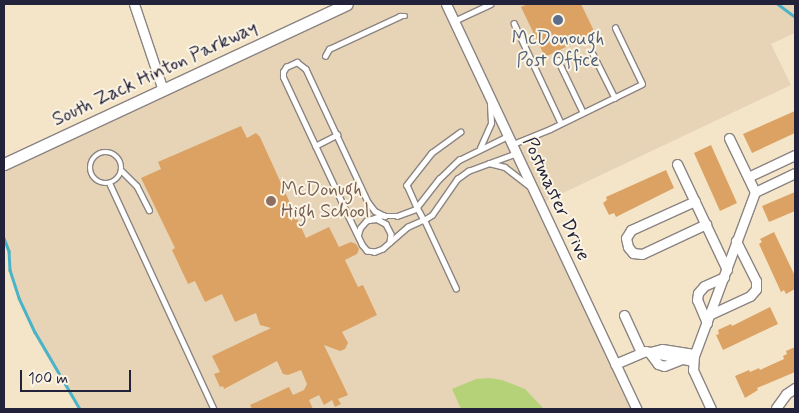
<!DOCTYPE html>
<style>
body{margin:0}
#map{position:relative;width:799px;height:413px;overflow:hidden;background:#f4e5c9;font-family:Mynerve,sans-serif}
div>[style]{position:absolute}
.built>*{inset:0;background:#e7d4b7}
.green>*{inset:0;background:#b5d279}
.stream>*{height:2.5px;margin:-1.25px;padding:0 1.25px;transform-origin:1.25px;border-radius:1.25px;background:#4ab3c8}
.building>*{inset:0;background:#dba263}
.roads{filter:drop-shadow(1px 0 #8b8482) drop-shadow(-1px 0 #8b8482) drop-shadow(0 1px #8b8482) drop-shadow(0 -1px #8b8482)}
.lane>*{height:4.5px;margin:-2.25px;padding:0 2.25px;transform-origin:2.25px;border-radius:2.25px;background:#fff}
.lane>.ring{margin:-2.25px;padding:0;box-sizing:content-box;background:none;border:4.5px solid #fff;border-radius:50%}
.street>*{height:9px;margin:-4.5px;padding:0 4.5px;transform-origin:4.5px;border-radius:4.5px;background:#fff}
.secondary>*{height:11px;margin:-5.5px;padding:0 5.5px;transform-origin:5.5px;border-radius:5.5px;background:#fff}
.dots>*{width:14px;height:14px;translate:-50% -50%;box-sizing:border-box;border:2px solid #fcf5e5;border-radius:50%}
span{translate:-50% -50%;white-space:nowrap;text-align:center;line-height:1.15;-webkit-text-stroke:4px #fcf5e5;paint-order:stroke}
.service-label{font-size:19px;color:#4e5e75}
.street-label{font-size:19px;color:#22223b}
.education-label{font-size:19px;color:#785e54}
.left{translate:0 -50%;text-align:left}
.frame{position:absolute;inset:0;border:5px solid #22223b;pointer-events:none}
.scale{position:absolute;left:20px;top:370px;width:111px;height:22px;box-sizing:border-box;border:2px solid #22223b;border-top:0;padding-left:6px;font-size:15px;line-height:18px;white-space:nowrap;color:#22223b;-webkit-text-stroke:4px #fcf5e5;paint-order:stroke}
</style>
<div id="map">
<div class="built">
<i style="clip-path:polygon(347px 4px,444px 4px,636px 409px,80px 409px,35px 332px,19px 298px,10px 270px,9px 251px,4px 238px,4px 164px)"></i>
<i style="clip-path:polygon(452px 4px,795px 4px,795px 33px,771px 44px,791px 85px,544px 202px)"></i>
</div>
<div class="green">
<i style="clip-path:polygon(490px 378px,502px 380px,525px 389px,544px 409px,461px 409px,452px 389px,476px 379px)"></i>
</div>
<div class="stream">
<i style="left:778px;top:4px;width:21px;rotate:37deg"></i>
<i style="left:4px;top:238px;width:14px;rotate:69deg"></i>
<i style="left:9px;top:251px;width:19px;rotate:87deg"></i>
<i style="left:10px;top:270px;width:29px;rotate:72deg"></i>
<i style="left:19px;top:298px;width:38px;rotate:65deg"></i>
<i style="left:35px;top:332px;width:89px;rotate:59.7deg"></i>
</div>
<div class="building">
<i style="clip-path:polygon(528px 4px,581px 4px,595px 33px,545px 57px,521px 7px)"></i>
<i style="clip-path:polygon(795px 111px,795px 133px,752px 153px,743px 134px)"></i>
<i style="clip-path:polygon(241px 126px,247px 138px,256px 133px,260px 137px,306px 238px,329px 227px,339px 247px,351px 242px,356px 244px,359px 249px,357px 254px,345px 260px,358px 287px,363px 285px,377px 315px,342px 332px,348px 343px,345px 349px,340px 351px,324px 345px,348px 395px,338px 399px,341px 404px,335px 407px,332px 400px,324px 405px,319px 395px,309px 400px,313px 409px,252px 409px,250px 405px,289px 387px,293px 395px,304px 390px,307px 384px,301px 370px,288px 375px,283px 374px,277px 361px,224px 389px,223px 386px,220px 387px,214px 374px,220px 372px,212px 356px,271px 328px,260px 325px,256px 313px,235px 322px,222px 294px,205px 302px,195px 281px,188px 284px,172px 250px,175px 248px,141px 178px,161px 169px,158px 162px)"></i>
<i style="clip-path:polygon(711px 145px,737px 203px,720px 211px,694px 153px)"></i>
<i style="clip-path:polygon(666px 170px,674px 188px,616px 217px,614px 213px,609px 215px,603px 203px,607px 200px,606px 197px)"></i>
<i style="clip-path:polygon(795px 192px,795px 211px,769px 222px,762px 206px)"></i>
<i style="clip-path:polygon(774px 232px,795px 276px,795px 289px,786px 294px,784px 290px,781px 292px,759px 244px,762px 242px,760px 239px)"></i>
<i style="clip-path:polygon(770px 307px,778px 324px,723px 350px,716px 335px,719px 334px,718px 330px,731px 324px,732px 326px)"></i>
<i style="clip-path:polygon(795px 347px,795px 372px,757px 388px,758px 390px,745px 398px,735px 376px,749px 370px,750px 372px,759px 368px,760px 370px,784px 359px,783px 356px,787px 354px,786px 351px)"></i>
</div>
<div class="roads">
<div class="lane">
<i style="left:454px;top:21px;width:40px;rotate:-25deg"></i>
<i style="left:514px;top:23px;width:110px;rotate:64.8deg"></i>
<i style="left:593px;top:54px;width:49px;rotate:63.4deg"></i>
<i style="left:325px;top:56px;width:8px;rotate:-60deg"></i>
<i style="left:329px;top:49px;width:78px;rotate:-24.9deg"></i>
<i style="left:400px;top:16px;width:5px"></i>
<i style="left:558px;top:60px;width:58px;rotate:64.3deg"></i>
<i style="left:461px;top:132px;width:36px;rotate:144deg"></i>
<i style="left:432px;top:153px;width:41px;rotate:128deg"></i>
<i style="left:407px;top:185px;width:24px;rotate:66deg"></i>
<i style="left:417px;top:207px;width:15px;rotate:62deg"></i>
<i style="left:424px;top:220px;width:17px;rotate:156deg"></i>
<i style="left:408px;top:227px;width:33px;rotate:139deg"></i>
<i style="left:383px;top:249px;width:9px;rotate:159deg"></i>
<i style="left:375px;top:252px;width:8px;rotate:-173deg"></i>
<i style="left:367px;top:251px;width:8px;rotate:-130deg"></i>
<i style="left:362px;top:245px;width:32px;rotate:-116deg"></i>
<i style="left:348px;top:216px;width:153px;rotate:-115.1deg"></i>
<i style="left:283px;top:77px;width:5px;rotate:-90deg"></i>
<i style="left:283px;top:72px;width:6px;rotate:-59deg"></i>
<i style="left:286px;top:67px;width:12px;rotate:-24deg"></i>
<i style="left:297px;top:62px;width:11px;rotate:38deg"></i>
<i style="left:306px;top:69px;width:147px;rotate:65deg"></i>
<i style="left:368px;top:202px;width:11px;rotate:52deg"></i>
<i style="left:375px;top:211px;width:11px;rotate:27deg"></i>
<i style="left:385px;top:216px;width:12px"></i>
<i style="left:397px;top:216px;width:20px;rotate:-20deg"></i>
<i style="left:416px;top:209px;width:2px;rotate:-63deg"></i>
<i style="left:417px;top:207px;width:36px;rotate:-52deg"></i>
<i style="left:439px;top:179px;width:28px;rotate:-44deg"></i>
<i style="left:459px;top:160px;width:55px;rotate:-26.1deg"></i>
<i style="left:513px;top:144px;width:40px;rotate:-22deg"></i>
<i style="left:550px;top:129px;width:102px;rotate:-26.1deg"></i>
<i style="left:642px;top:84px;width:62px;rotate:-115.7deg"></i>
<i style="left:315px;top:146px;width:25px;rotate:-27deg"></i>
<i style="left:480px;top:148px;width:27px;rotate:-66deg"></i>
<i style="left:491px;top:123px;width:20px;rotate:-93deg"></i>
<i class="ring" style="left:90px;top:152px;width:27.5px;height:27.5px"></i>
<i style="left:489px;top:163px;width:16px;rotate:14deg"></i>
<i style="left:505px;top:167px;width:31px;rotate:38deg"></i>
<i style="left:122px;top:171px;width:21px;rotate:45deg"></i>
<i style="left:137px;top:186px;width:27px;rotate:63deg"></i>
<i style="left:110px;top:184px;width:248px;rotate:65.2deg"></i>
<i style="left:368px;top:220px;width:9px;rotate:-6deg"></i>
<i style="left:377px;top:219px;width:10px;rotate:29deg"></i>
<i style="left:386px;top:224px;width:11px;rotate:63deg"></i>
<i style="left:391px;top:234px;width:8px;rotate:97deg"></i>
<i style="left:358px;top:235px;width:7px;rotate:-74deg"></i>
<i style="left:360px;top:228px;width:9px;rotate:-49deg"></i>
<i style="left:366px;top:221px;width:18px;rotate:-19deg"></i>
<i style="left:456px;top:289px;width:76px;rotate:-114.9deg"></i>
<i style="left:424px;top:220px;width:9px;rotate:-32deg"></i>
<i style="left:432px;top:215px;width:44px;rotate:-55.2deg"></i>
<i style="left:457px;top:179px;width:14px;rotate:-36deg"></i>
<i style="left:468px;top:171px;width:52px;rotate:-20.2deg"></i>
</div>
<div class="street">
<i style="left:134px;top:4px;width:91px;rotate:71.4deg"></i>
<i style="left:446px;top:4px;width:448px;rotate:64.8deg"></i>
<i style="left:677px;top:164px;width:117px;rotate:64.7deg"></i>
<i style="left:748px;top:177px;width:52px;rotate:-25.1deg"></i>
<i style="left:755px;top:192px;width:44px;rotate:-25.4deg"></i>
<i style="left:695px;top:201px;width:70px;rotate:155.6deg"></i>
<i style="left:631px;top:230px;width:9px;rotate:122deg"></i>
<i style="left:626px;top:238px;width:9px;rotate:77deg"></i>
<i style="left:628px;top:247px;width:8px;rotate:50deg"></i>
<i style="left:633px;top:253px;width:9px;rotate:6deg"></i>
<i style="left:642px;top:254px;width:71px;rotate:-25.1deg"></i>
<i style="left:711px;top:314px;width:43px;rotate:-24.8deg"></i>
<i style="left:750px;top:296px;width:9px;rotate:-49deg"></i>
<i style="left:756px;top:289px;width:8px;rotate:-90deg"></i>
<i style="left:756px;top:281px;width:45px;rotate:-116.6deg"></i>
<i style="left:624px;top:315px;width:41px;rotate:65.3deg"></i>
<i style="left:707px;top:323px;width:25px;rotate:-113deg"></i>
<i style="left:697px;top:300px;width:7px;rotate:-82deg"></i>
<i style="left:698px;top:293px;width:9px;rotate:-49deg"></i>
<i style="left:704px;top:286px;width:22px;rotate:-24deg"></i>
<i style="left:649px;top:352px;width:15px;rotate:53deg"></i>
<i style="left:658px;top:364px;width:6px;rotate:18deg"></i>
<i style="left:664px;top:366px;width:17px;rotate:-21deg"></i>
<i style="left:650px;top:352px;width:12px;rotate:-14deg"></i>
<i style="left:662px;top:349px;width:32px;rotate:9deg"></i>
<i style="left:615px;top:364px;width:33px;rotate:-23deg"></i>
<i style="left:645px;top:351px;width:49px;rotate:11.8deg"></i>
<i style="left:776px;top:408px;width:17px;rotate:-54deg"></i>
<i style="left:786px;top:394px;width:11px;rotate:-34deg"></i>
<i style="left:711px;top:409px;width:43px;rotate:-114.8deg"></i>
<i style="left:693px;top:370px;width:14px;rotate:-86deg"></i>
<i style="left:694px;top:356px;width:175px;rotate:-69.6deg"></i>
<i style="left:755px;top:192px;width:60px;rotate:-115.7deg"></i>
</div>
<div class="secondary">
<i style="left:4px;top:164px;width:378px;rotate:-25deg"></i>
</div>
</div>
<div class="dots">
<i style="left:558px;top:20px;background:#5c6f8a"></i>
<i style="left:271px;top:201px;background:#8d6e63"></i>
</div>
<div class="service-label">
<span style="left:558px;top:50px">McDonough<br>Post Office</span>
</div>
<div class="street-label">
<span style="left:155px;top:74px;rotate:-25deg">South Zack Hinton Parkway</span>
<span style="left:556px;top:199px;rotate:65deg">Postmaster Drive</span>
</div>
<div class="education-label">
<span class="left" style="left:281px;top:201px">McDonugh<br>High School</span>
</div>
<div class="frame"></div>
<div class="scale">100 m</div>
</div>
